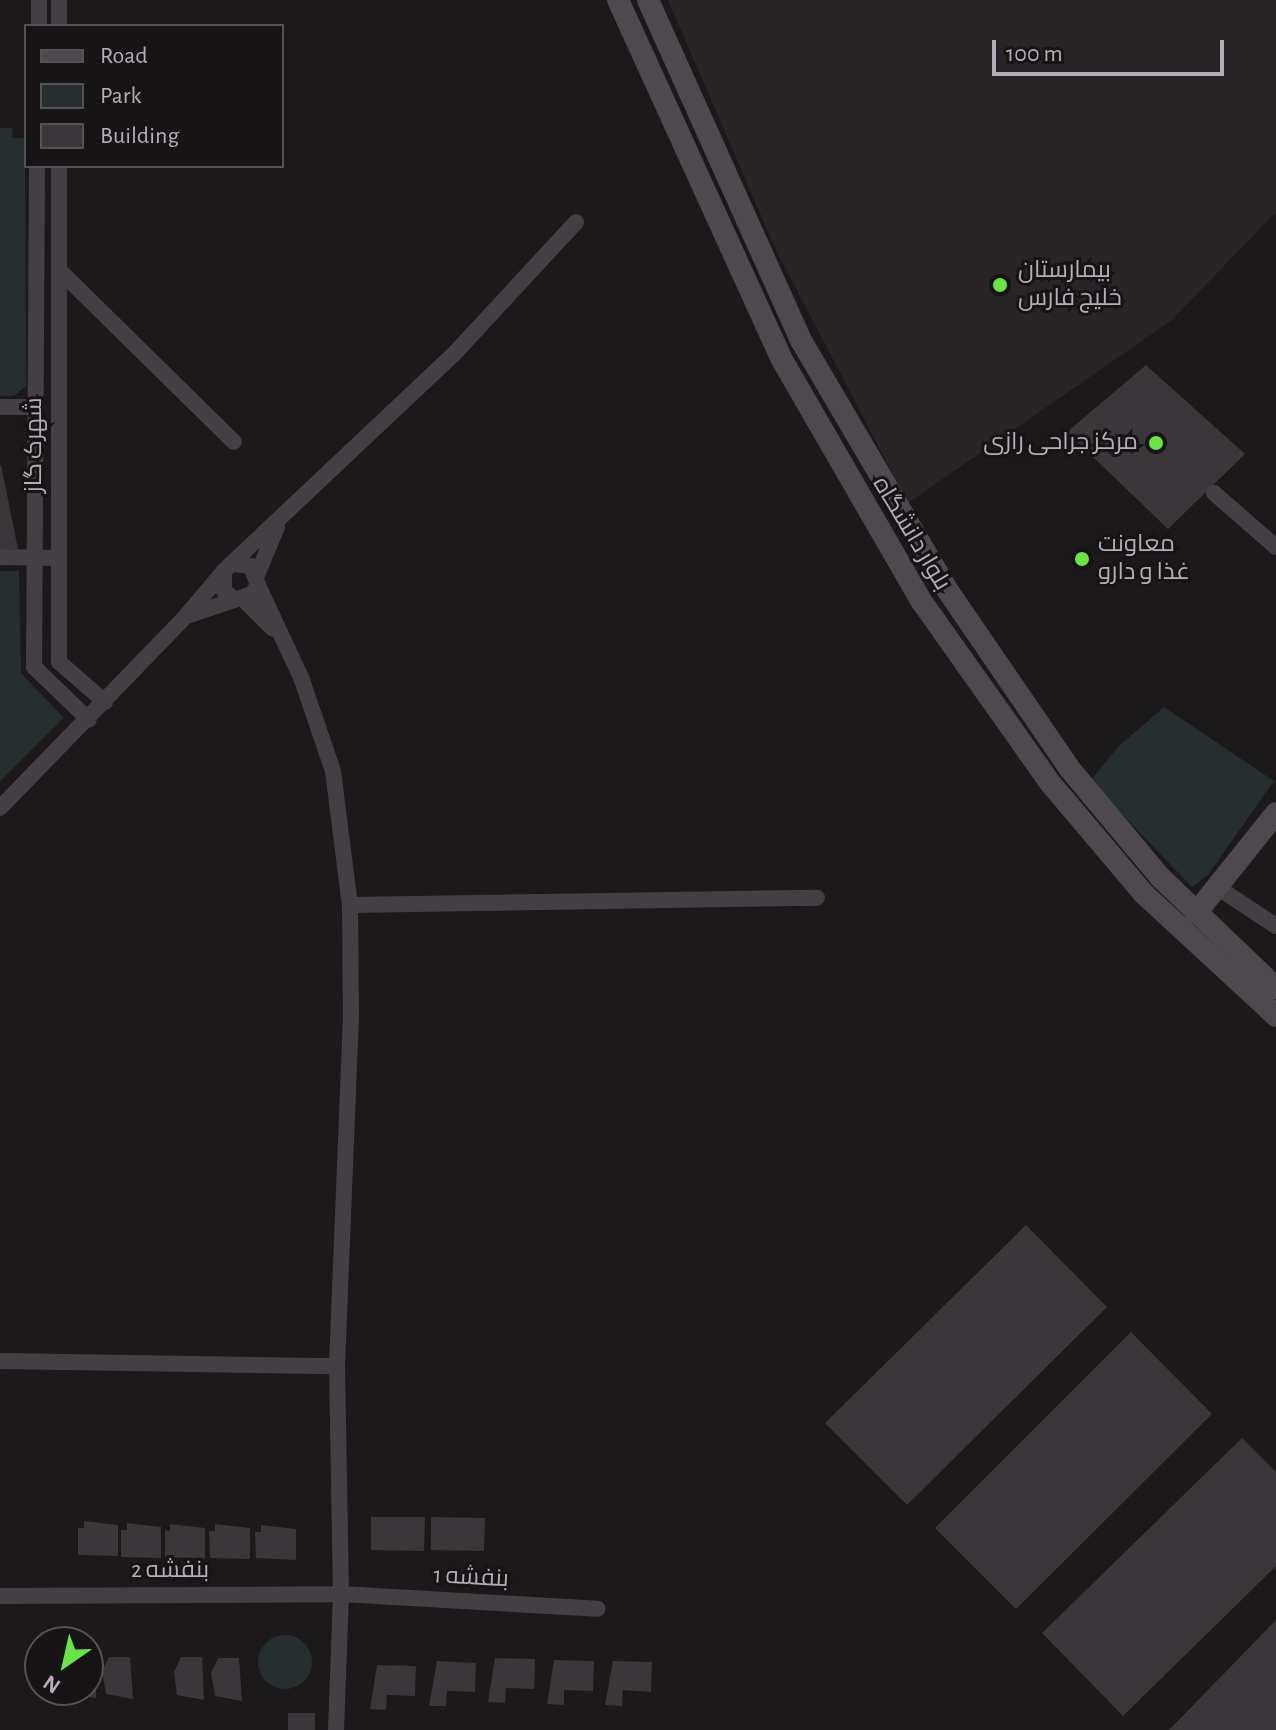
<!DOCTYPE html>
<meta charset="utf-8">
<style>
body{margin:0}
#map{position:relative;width:1276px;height:1730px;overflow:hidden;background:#1b191a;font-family:"Alegreya Sans",Cairo,sans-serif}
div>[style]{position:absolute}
.built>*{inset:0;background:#282527}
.green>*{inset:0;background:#272e2f}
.round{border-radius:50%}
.building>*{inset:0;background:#3a3639}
.street>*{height:16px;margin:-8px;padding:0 8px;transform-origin:8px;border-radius:8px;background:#443f44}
.secondary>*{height:22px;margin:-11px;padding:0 11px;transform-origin:11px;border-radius:11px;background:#4e484f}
.dots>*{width:22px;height:22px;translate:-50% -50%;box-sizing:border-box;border:4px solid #161415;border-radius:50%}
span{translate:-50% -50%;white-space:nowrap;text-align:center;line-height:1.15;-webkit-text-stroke:6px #161415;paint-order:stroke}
.poi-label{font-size:24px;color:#b7acb9}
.left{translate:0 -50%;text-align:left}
.right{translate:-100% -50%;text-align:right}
.street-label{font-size:24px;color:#b7acb9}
.legend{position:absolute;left:24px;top:24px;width:260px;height:144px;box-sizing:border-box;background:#161415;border:2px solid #565157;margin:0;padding:10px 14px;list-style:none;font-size:24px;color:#b7acb9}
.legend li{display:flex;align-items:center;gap:16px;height:40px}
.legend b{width:40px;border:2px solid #565157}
.north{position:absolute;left:24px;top:1626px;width:80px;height:80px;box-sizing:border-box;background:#161415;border:2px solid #565157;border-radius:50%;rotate:214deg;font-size:22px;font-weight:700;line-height:32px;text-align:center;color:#b7acb9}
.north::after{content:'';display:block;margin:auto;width:28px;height:36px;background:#6ce249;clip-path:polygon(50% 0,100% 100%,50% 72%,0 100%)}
.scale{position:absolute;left:992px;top:40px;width:232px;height:36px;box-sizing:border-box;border:4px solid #b7acb9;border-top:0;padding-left:10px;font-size:24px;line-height:28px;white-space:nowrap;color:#b7acb9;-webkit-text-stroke:6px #161415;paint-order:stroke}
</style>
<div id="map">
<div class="built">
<i style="clip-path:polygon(668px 0,1276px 0,1276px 212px,1172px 320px,908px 503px,776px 250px)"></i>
</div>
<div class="green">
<i style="clip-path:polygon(0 128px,13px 128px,12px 138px,25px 138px,26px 386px,14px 396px,0 396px)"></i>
<i style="clip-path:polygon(0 571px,19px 571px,21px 673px,64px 718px,0 781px)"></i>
<i style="clip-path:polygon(1164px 707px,1274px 781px,1208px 875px,1192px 887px,1090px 781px,1119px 746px)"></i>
<i class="round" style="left:258px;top:1635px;width:54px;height:54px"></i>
</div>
<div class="building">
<i style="clip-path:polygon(1146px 365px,1245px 454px,1168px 529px,1067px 432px)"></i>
<i style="clip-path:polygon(0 465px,1px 465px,18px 549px,0 549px)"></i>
<i style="clip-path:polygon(1026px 1225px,1107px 1307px,907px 1505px,825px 1423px)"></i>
<i style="clip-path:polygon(1131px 1332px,1212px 1414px,1016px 1609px,935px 1528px)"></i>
<i style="clip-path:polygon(1242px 1438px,1276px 1472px,1276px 1566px,1123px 1716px,1042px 1633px)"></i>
<i style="clip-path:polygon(371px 1517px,425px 1517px,424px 1551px,371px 1550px)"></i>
<i style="clip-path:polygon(431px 1517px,485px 1518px,484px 1551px,431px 1550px)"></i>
<i style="clip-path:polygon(84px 1521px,118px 1525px,118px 1556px,78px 1555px,78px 1528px,84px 1528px)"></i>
<i style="clip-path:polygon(127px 1523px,161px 1527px,161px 1558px,121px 1557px,121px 1530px,127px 1530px)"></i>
<i style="clip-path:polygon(170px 1524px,205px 1528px,205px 1559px,165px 1557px,165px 1530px,170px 1531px)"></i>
<i style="clip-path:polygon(215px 1524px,250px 1528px,250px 1559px,210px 1558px,209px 1531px,215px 1531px)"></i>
<i style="clip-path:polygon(261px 1525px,296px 1529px,296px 1560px,256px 1558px,255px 1532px,261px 1532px)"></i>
<i style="clip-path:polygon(1276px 1620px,1276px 1730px,1169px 1730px)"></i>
<i style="clip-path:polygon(88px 1655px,94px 1655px,96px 1667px,96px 1698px,79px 1695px,79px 1690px,88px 1690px)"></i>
<i style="clip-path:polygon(109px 1657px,130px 1657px,133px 1699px,106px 1694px,102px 1671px)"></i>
<i style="clip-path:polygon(181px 1657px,202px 1657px,204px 1700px,177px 1695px,174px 1672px)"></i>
<i style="clip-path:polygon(218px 1658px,239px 1658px,242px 1701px,215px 1696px,211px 1673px)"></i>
<i style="clip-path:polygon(495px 1658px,535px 1659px,534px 1689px,506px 1688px,505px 1703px,488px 1702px)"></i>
<i style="clip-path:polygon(554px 1660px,594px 1661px,593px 1691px,564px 1690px,564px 1705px,547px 1704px)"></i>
<i style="clip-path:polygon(437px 1661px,476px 1663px,475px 1692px,447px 1691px,446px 1706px,429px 1706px)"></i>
<i style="clip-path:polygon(613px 1661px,652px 1662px,651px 1692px,623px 1690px,622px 1706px,605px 1705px)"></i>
<i style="clip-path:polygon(377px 1665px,416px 1666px,415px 1696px,387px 1695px,386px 1710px,370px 1709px)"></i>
<i style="clip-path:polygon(288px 1713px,315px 1713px,315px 1730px,288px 1730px)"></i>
</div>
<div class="street">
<i style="left:59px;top:0;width:26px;rotate:90deg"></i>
<i style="left:39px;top:26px;width:26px;rotate:-90deg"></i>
<i style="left:37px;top:166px;width:501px;rotate:90.34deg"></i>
<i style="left:34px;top:667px;width:76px;rotate:43.9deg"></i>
<i style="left:59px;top:166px;width:496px;rotate:90deg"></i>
<i style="left:59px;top:662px;width:61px;rotate:41deg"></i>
<i style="left:59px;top:270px;width:245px;rotate:44.5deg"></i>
<i style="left:0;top:407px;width:35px"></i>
<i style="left:1214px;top:493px;width:82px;rotate:41.1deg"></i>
<i style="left:0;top:557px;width:59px;rotate:1deg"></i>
<i style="left:231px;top:564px;width:305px;rotate:-43.3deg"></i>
<i style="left:453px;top:355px;width:181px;rotate:-47.2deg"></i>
<i style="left:257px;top:575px;width:52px;rotate:-67.4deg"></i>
<i style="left:258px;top:585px;width:105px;rotate:65.1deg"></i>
<i style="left:302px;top:680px;width:96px;rotate:71.2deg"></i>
<i style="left:333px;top:771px;width:135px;rotate:82.8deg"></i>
<i style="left:350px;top:905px;width:111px;rotate:89.5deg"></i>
<i style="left:351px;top:1016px;width:350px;rotate:92.3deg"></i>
<i style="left:337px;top:1366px;width:228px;rotate:89deg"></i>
<i style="left:341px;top:1594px;width:136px;rotate:92.1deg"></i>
<i style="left:243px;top:599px;width:42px;rotate:45deg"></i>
<i style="left:190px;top:615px;width:65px;rotate:-18.7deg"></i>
<i style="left:252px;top:594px;width:11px;rotate:-56deg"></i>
<i style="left:258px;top:585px;width:20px;rotate:-110deg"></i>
<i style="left:251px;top:566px;width:20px;rotate:-174deg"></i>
<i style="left:231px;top:564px;width:10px;rotate:135deg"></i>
<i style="left:224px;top:571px;width:20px;rotate:90deg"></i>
<i style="left:224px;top:591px;width:10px;rotate:37deg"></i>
<i style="left:0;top:808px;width:266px;rotate:-45.9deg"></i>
<i style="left:185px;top:617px;width:60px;rotate:-49.7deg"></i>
<i style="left:1220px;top:889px;width:67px;rotate:33.5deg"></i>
<i style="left:350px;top:905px;width:467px;rotate:-0.9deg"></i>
<i style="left:0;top:1361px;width:337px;rotate:0.9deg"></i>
<i style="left:0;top:1596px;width:341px;rotate:-0.3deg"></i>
<i style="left:341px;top:1594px;width:257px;rotate:3.3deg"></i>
</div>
<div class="secondary">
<i style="left:618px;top:0;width:393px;rotate:65.5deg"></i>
<i style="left:781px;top:358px;width:282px;rotate:60deg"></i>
<i style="left:922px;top:602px;width:223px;rotate:54.7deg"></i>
<i style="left:1051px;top:784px;width:144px;rotate:49.8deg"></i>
<i style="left:1144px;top:894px;width:180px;rotate:42.7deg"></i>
<i style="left:648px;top:0;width:375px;rotate:65.8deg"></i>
<i style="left:802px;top:342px;width:289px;rotate:59.6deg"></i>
<i style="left:948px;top:591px;width:214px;rotate:55.6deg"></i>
<i style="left:1069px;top:768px;width:142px;rotate:50.1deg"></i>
<i style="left:1160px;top:877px;width:161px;rotate:43.7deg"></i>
<i style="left:1196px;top:913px;width:128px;rotate:-51.3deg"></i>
</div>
<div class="dots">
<i style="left:1000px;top:285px;background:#6ce249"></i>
<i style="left:1156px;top:443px;background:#6ce249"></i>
<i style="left:1082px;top:559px;background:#6ce249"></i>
</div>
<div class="poi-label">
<span class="left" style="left:1018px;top:285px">بیمارستان<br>خلیج فارس</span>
<span class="right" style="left:1138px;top:443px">مرکز جراحی رازی</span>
<span class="left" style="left:1098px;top:559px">معاونت<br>غذا و دارو</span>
</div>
<div class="street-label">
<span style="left:35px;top:445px;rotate:-90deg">شهرک گاز</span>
<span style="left:911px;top:534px;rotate:59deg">بلوار دانشگاه</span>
<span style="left:170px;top:1571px">بنفشه 2</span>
<span style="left:471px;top:1578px;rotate:3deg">بنفشه 1</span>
</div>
<ul class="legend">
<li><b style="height:10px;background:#4e484f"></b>Road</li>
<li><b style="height:22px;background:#272e2f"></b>Park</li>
<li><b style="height:22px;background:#3a3639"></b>Building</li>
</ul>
<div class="north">N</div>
<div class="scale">100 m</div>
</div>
